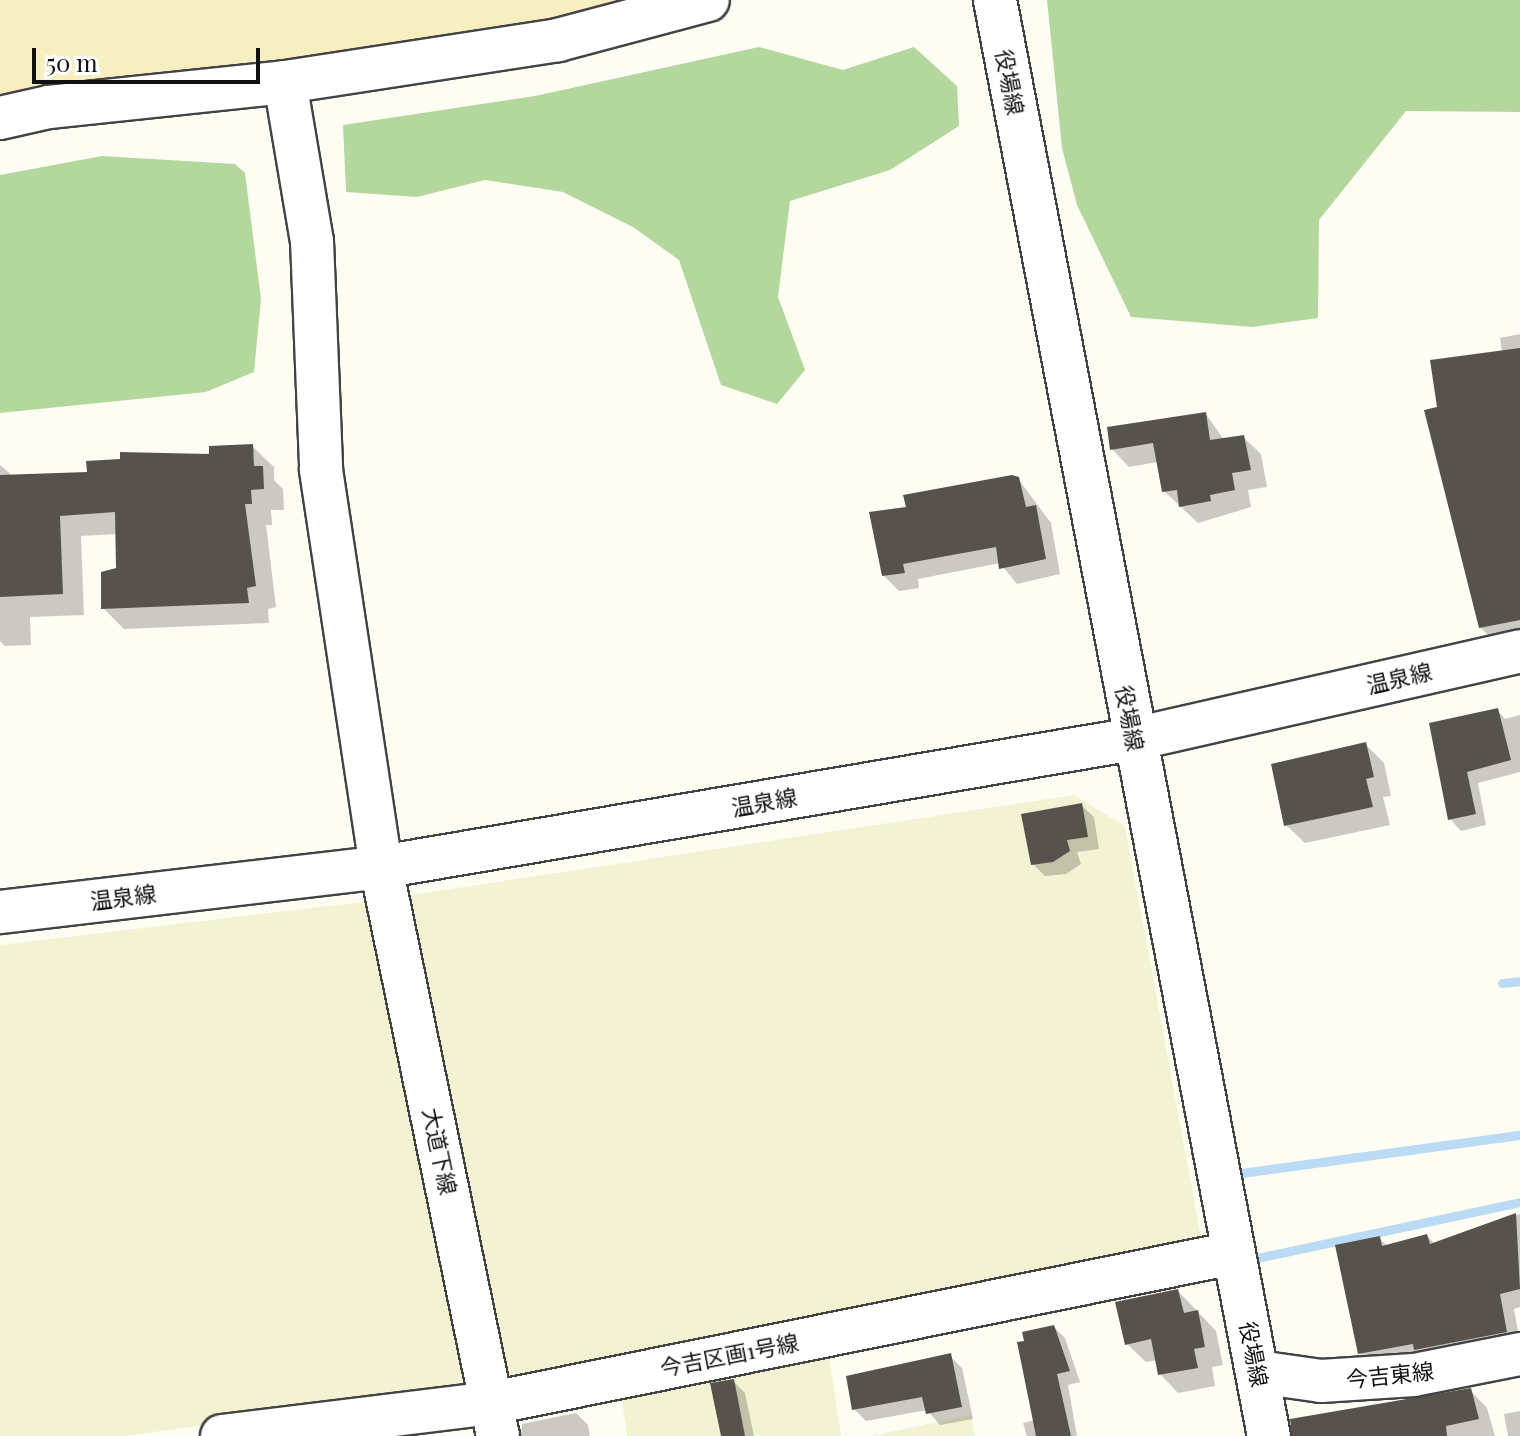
<!DOCTYPE html>
<meta charset="utf-8">
<style>
body{margin:0}
#map{position:relative;width:1520px;height:1436px;overflow:hidden;background:#fefdf3;font-family:"Playfair Display","Noto Sans JP",serif}
div>[style]{position:absolute}
.farmland>*{inset:0;background:#f3f3d4}
.forest>*{inset:0;background:#b4d79e}
.sand>*{inset:0;background:#f7efc2}
.shadow>*{inset:0;background:#0003}
.stream>*{height:9px;margin:-4.5px;padding:0 4.5px;transform-origin:4.5px;border-radius:4.5px;background:#bbdaf3}
.building>*{inset:0;background:#58524c}
.roads{filter:drop-shadow(2px 0 #434343) drop-shadow(-2px 0 #434343) drop-shadow(0 2px #434343) drop-shadow(0 -2px #434343)}
.minor>*{height:42px;margin:-21px;padding:0 21px;transform-origin:21px;border-radius:21px;background:#fff}
span{translate:-50% -50%;white-space:nowrap;text-align:center;line-height:1.15;-webkit-text-stroke:8px #fff;paint-order:stroke}
.street-label{font-size:22px;color:#101010}
.scale{position:absolute;left:32px;top:48px;width:228px;height:36px;box-sizing:border-box;border:4px solid #101010;border-top:0;padding-left:10px;font-size:24px;line-height:28px;white-space:nowrap;color:#101010;-webkit-text-stroke:6px #fff;paint-order:stroke}
</style>
<div id="map">
<div class="farmland">
<i style="clip-path:polygon(1074px 795px,1125px 826px,1203px 1248px,502px 1382px,404px 896px)"></i>
<i style="clip-path:polygon(379px 900px,477px 1386px,126px 1436px,0 1436px,0 945px)"></i>
<i style="clip-path:polygon(828px 1348px,841px 1436px,627px 1436px,620px 1388px)"></i>
<i style="clip-path:polygon(971px 1415px,975px 1436px,871px 1436px)"></i>
</div>
<div class="forest">
<i style="clip-path:polygon(1047px 0,1520px 0,1520px 112px,1406px 111px,1319px 220px,1318px 318px,1252px 327px,1131px 317px,1077px 205px,1062px 148px)"></i>
<i style="clip-path:polygon(759px 47px,843px 70px,914px 47px,957px 86px,959px 126px,890px 170px,790px 201px,778px 297px,805px 370px,777px 404px,721px 385px,679px 260px,633px 227px,563px 192px,485px 180px,417px 197px,346px 192px,343px 125px,535px 96px)"></i>
<i style="clip-path:polygon(102px 156px,235px 164px,245px 173px,261px 299px,254px 372px,206px 392px,0 413px,0 175px)"></i>
</div>
<div class="sand">
<i style="clip-path:polygon(0 0,655px 0,532px 32px,0 107px)"></i>
</div>
<div class="shadow">
<i style="clip-path:polygon(1520px 334px,1520px 640px,1498px 645px,1480px 627px,1439px 408px,1502px 352px,1500px 338px)"></i>
<i style="clip-path:polygon(1206px 414px,1224px 440px,1243px 437px,1261px 454px,1267px 487px,1248px 490px,1251px 507px,1198px 523px,1164px 491px,1158px 462px,1129px 467px,1112px 449px)"></i>
<i style="clip-path:polygon(252px 446px,274px 467px,274px 480px,283px 489px,284px 510px,271px 510px,272px 525px,266px 525px,276px 607px,268px 609px,269px 623px,124px 629px,103px 608px,118px 570px,117px 534px,81px 536px,84px 615px,30px 617px,31px 645px,5px 646px,0 641px,0 465px,14px 477px,89px 473px)"></i>
<i style="clip-path:polygon(1019px 480px,1051px 523px,1060px 574px,1017px 584px,1000px 563px,918px 579px,919px 588px,899px 591px,883px 575px,908px 508px)"></i>
<i style="clip-path:polygon(1497px 710px,1505px 719px,1520px 715px,1520px 772px,1478px 783px,1486px 825px,1461px 831px,1450px 819px,1431px 725px)"></i>
<i style="clip-path:polygon(1366px 745px,1384px 763px,1391px 796px,1383px 797px,1390px 825px,1305px 843px,1286px 825px)"></i>
<i style="clip-path:polygon(1081px 805px,1094px 817px,1099px 849px,1077px 852px,1081px 864px,1066px 874px,1045px 876px,1033px 864px)"></i>
<i style="clip-path:polygon(1520px 1214px,1520px 1307px,1514px 1309px,1520px 1343px,1375px 1369px,1360px 1353px,1379px 1238px,1387px 1246px,1427px 1236px,1435px 1244px)"></i>
<i style="clip-path:polygon(1178px 1291px,1216px 1331px,1223px 1365px,1212px 1367px,1215px 1386px,1178px 1393px,1160px 1374px,1157px 1360px,1146px 1362px,1127px 1344px)"></i>
<i style="clip-path:polygon(1054px 1327px,1065px 1338px,1080px 1382px,1068px 1385px,1077px 1436px,1027px 1436px,1023px 1423px,1035px 1420px)"></i>
<i style="clip-path:polygon(950px 1356px,962px 1368px,973px 1419px,940px 1425px,927px 1410px,866px 1421px,854px 1409px)"></i>
<i style="clip-path:polygon(733px 1381px,745px 1393px,754px 1436px,723px 1436px)"></i>
<i style="clip-path:polygon(1470px 1390px,1487px 1408px,1495px 1436px,1300px 1436px)"></i>
<i style="clip-path:polygon(1520px 1411px,1520px 1436px,1508px 1436px,1504px 1414px)"></i>
<i style="clip-path:polygon(576px 1413px,588px 1425px,590px 1436px,521px 1436px,522px 1424px)"></i>
</div>
<div class="stream">
<i style="left:1502px;top:983px;width:18px;rotate:-6deg"></i>
<i style="left:1234px;top:1174px;width:289px;rotate:-7.8deg"></i>
<i style="left:1252px;top:1259px;width:274px;rotate:-12deg"></i>
</div>
<div class="building">
<i style="clip-path:polygon(1520px 348px,1520px 620px,1479px 628px,1424px 410px,1437px 407px,1430px 360px)"></i>
<i style="clip-path:polygon(1206px 412px,1210px 440px,1244px 435px,1251px 470px,1232px 473px,1235px 490px,1210px 495px,1211px 501px,1179px 507px,1177px 490px,1162px 492px,1153px 443px,1110px 450px,1107px 427px)"></i>
<i style="clip-path:polygon(253px 444px,254px 466px,263px 466px,264px 489px,251px 490px,252px 504px,245px 504px,256px 586px,247px 588px,249px 603px,101px 609px,101px 572px,116px 568px,115px 512px,60px 516px,63px 594px,0 597px,0 475px,87px 472px,86px 461px,120px 459px,120px 452px,209px 454px,209px 446px)"></i>
<i style="clip-path:polygon(1012px 475px,1019px 477px,1026px 507px,1036px 505px,1046px 559px,999px 569px,996px 547px,903px 564px,905px 573px,882px 576px,869px 512px,906px 507px,903px 495px)"></i>
<i style="clip-path:polygon(1498px 708px,1511px 760px,1467px 772px,1476px 814px,1448px 820px,1429px 723px)"></i>
<i style="clip-path:polygon(1366px 742px,1374px 777px,1366px 779px,1373px 807px,1284px 826px,1271px 764px)"></i>
<i style="clip-path:polygon(1082px 803px,1088px 837px,1067px 840px,1070px 851px,1053px 862px,1031px 865px,1021px 814px)"></i>
<i style="clip-path:polygon(1516px 1213px,1520px 1289px,1500px 1294px,1507px 1332px,1414px 1350px,1413px 1344px,1358px 1354px,1335px 1245px,1380px 1236px,1382px 1246px,1427px 1234px,1430px 1244px)"></i>
<i style="clip-path:polygon(1178px 1289px,1184px 1313px,1198px 1310px,1205px 1347px,1194px 1349px,1198px 1368px,1158px 1375px,1151px 1339px,1125px 1345px,1115px 1302px)"></i>
<i style="clip-path:polygon(1054px 1325px,1070px 1371px,1057px 1374px,1071px 1436px,1036px 1436px,1017px 1342px,1024px 1341px,1022px 1332px)"></i>
<i style="clip-path:polygon(951px 1353px,962px 1407px,926px 1414px,922px 1397px,852px 1410px,846px 1376px)"></i>
<i style="clip-path:polygon(734px 1379px,745px 1436px,721px 1436px,710px 1383px)"></i>
<i style="clip-path:polygon(1471px 1388px,1479px 1419px,1446px 1426px,1447px 1436px,1292px 1436px,1290px 1419px)"></i>
</div>
<div class="roads">
<div class="minor">
<i style="left:995px;top:0;width:1462px;rotate:79.2deg"></i>
<i style="left:285px;top:82px;width:161px;rotate:80.4deg"></i>
<i style="left:312px;top:241px;width:229px;rotate:87.7deg"></i>
<i style="left:321px;top:470px;width:402px;rotate:81.4deg"></i>
<i style="left:381px;top:867px;width:581px;rotate:78.38deg"></i>
<i style="left:0;top:118px;width:50px;rotate:-12.7deg"></i>
<i style="left:49px;top:107px;width:237px;rotate:-6deg"></i>
<i style="left:285px;top:82px;width:276px;rotate:-8.7deg"></i>
<i style="left:558px;top:40px;width:155px;rotate:-14.9deg"></i>
<i style="left:0;top:912px;width:384px;rotate:-6.7deg"></i>
<i style="left:381px;top:867px;width:764px;rotate:-9.65deg"></i>
<i style="left:1134px;top:739px;width:396px;rotate:-12.8deg"></i>
<i style="left:1258px;top:1372px;width:64px;rotate:8.1deg"></i>
<i style="left:1321px;top:1381px;width:93px;rotate:-3.7deg"></i>
<i style="left:1414px;top:1375px;width:108px;rotate:-11.2deg"></i>
<i style="left:222px;top:1436px;width:272px;rotate:-7deg"></i>
<i style="left:492px;top:1403px;width:756px;rotate:-11.44deg"></i>
</div>
</div>
<div class="street-label">
<span style="left:1010px;top:82px;rotate:79deg">役場線</span>
<span style="left:1399px;top:678px;rotate:-13deg">温泉線</span>
<span style="left:1130px;top:718px;rotate:79deg">役場線</span>
<span style="left:764px;top:802px;rotate:-10deg">温泉線</span>
<span style="left:123px;top:897px;rotate:-7deg">温泉線</span>
<span style="left:440px;top:1151px;rotate:78deg">大道下線</span>
<span style="left:1254px;top:1354px;rotate:79deg">役場線</span>
<span style="left:729px;top:1355px;rotate:-11deg">今吉区画1号線</span>
<span style="left:1390px;top:1375px;rotate:-6deg">今吉東線</span>
</div>
<div class="scale">50 m</div>
</div>
